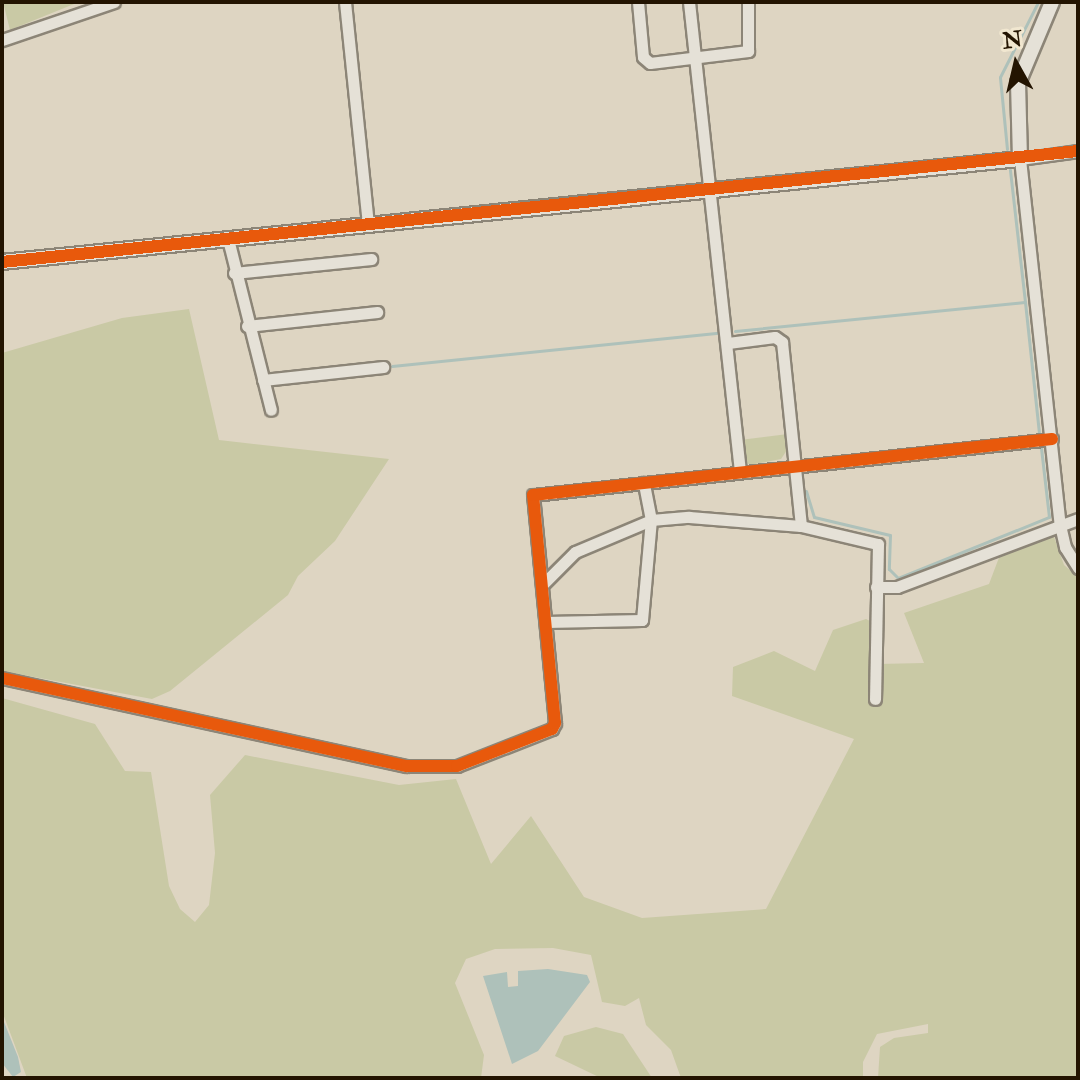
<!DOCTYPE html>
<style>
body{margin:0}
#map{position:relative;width:1080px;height:1080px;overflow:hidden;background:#ded5c2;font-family:"IM FELL Double Pica",serif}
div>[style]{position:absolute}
.green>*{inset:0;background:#c9c9a5}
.water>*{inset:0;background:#aec1ba}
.stream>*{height:3px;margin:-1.5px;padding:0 1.5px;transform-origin:1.5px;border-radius:1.5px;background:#aec1ba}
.roads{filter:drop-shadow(2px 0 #8c8577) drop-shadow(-2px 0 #8c8577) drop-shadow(0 2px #8c8577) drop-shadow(0 -2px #8c8577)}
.minor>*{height:11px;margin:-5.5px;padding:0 5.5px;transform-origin:5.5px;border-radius:5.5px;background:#e5e1d7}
.tertiary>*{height:14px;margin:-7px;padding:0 7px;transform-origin:7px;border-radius:7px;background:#e5e1d7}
.cycleway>*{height:12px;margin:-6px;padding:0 6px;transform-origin:6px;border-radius:6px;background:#e8590c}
span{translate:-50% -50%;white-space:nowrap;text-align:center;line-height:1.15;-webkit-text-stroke:8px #f1e7d0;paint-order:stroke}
.frame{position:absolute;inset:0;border:4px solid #231401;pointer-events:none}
.north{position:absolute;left:976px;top:24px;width:80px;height:80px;-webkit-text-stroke:6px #f1e7d0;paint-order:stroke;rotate:352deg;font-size:22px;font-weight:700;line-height:32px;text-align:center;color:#231401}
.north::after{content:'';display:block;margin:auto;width:28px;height:36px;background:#231401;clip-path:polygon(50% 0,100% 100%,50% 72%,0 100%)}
</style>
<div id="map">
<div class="green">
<i style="clip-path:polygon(3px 2px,79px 2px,10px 30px)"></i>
<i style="clip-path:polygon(189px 309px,219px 440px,389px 459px,335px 541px,298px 576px,288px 595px,170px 691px,152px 699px,2px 671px,2px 353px,122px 318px)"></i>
<i style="clip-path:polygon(788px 434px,789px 447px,781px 459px,750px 465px,742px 459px,740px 440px)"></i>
<i style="clip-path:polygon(1053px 534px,1064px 565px,1078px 577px,1078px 1078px,878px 1078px,880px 1047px,894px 1038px,928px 1033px,928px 1024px,877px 1034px,863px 1062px,863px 1078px,681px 1078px,671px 1050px,646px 1025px,639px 998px,625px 1006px,602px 1002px,591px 955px,553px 948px,495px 949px,466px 959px,455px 983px,484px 1055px,481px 1078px,27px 1078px,2px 1011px,2px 698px,95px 724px,125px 771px,151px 772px,169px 886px,180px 909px,195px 922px,209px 905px,215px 853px,210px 795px,245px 755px,399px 785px,456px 779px,491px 864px,531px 816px,584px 897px,642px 918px,766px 909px,854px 739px,732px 696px,733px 667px,774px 651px,815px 671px,833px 630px,866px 619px,872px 622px,878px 664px,924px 663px,904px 613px,989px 584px,1000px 555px)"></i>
<i style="clip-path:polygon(596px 1027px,623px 1034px,652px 1078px,601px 1078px,555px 1056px,564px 1036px)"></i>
</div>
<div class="water">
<i style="clip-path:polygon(548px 969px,587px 975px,590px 982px,538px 1051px,512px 1064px,483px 976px,507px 972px,508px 987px,518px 986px,518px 971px)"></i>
<i style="clip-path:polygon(2px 1017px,18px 1057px,21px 1072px,13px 1077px,2px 1063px)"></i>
</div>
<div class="stream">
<i style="left:1007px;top:149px;width:72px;rotate:-95.6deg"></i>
<i style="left:1000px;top:77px;width:84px;rotate:-63.1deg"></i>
<i style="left:1025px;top:302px;width:131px;rotate:83.9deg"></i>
<i style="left:735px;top:331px;width:291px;rotate:-5.7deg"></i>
<i style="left:1025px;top:302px;width:133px;rotate:-96.5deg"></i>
<i style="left:392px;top:366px;width:328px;rotate:-5.8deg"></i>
<i style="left:806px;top:491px;width:27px;rotate:73deg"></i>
<i style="left:814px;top:517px;width:78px;rotate:13.3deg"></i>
<i style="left:890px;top:535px;width:34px;rotate:92deg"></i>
<i style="left:889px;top:569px;width:13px;rotate:45deg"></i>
<i style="left:898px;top:578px;width:163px;rotate:-22deg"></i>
<i style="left:1049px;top:517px;width:69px;rotate:-96.6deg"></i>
</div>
<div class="roads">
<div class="minor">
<i style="left:345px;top:2px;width:224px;rotate:84.1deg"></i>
<i style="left:638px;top:2px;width:55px;rotate:84.8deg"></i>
<i style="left:643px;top:57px;width:9px;rotate:41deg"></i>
<i style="left:650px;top:63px;width:99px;rotate:-7deg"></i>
<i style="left:748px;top:51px;width:49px;rotate:-90deg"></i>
<i style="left:689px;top:2px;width:470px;rotate:83.8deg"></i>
<i style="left:2px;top:40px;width:118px;rotate:-18.7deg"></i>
<i style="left:1078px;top:151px;width:59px;rotate:172.1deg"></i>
<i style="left:1020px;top:159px;width:368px;rotate:83.8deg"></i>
<i style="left:1060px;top:525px;width:23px;rotate:77deg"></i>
<i style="left:1065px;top:547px;width:25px;rotate:58deg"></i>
<i style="left:228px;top:239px;width:176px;rotate:75.9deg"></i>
<i style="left:234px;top:273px;width:138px;rotate:-5.8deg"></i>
<i style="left:247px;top:326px;width:131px;rotate:-6.1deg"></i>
<i style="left:728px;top:343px;width:47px;rotate:-7.3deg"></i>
<i style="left:775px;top:337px;width:9px;rotate:36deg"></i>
<i style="left:782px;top:342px;width:185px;rotate:84.1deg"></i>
<i style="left:801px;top:526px;width:79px;rotate:13.2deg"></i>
<i style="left:878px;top:544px;width:155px;rotate:91.1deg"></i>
<i style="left:263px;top:380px;width:121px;rotate:-6.2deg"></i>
<i style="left:544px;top:583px;width:44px;rotate:-45deg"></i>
<i style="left:575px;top:552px;width:82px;rotate:-22.8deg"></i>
<i style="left:651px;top:520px;width:38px;rotate:-5deg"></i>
<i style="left:689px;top:517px;width:112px;rotate:4.6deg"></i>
<i style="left:876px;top:587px;width:21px"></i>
<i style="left:897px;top:587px;width:193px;rotate:-20.6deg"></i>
<i style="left:546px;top:622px;width:96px;rotate:-1.2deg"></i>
<i style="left:642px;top:620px;width:100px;rotate:-84.9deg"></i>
<i style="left:651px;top:520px;width:38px;rotate:-101deg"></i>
<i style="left:2px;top:678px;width:414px;rotate:12.3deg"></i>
<i style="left:407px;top:766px;width:50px"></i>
<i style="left:457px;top:766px;width:102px;rotate:-21.3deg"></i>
<i style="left:552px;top:729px;width:7px;rotate:-63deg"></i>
<i style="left:555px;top:723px;width:229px;rotate:-95.5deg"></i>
<i style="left:533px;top:495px;width:522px;rotate:-6.16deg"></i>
</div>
<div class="tertiary">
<i style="left:2px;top:262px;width:1023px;rotate:-5.78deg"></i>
<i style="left:1020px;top:159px;width:76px;rotate:-91.5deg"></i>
<i style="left:1018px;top:83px;width:88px;rotate:-67.2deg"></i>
</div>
</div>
<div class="cycleway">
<i style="left:2px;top:262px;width:1082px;rotate:-5.89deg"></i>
<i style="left:2px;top:678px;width:414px;rotate:12.3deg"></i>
<i style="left:407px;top:766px;width:50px"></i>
<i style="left:457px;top:766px;width:102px;rotate:-21.3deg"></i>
<i style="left:552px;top:729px;width:7px;rotate:-63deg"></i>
<i style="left:555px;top:723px;width:229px;rotate:-95.5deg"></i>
<i style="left:533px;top:495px;width:522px;rotate:-6.16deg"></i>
</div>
<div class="frame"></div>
<div class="north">N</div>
</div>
